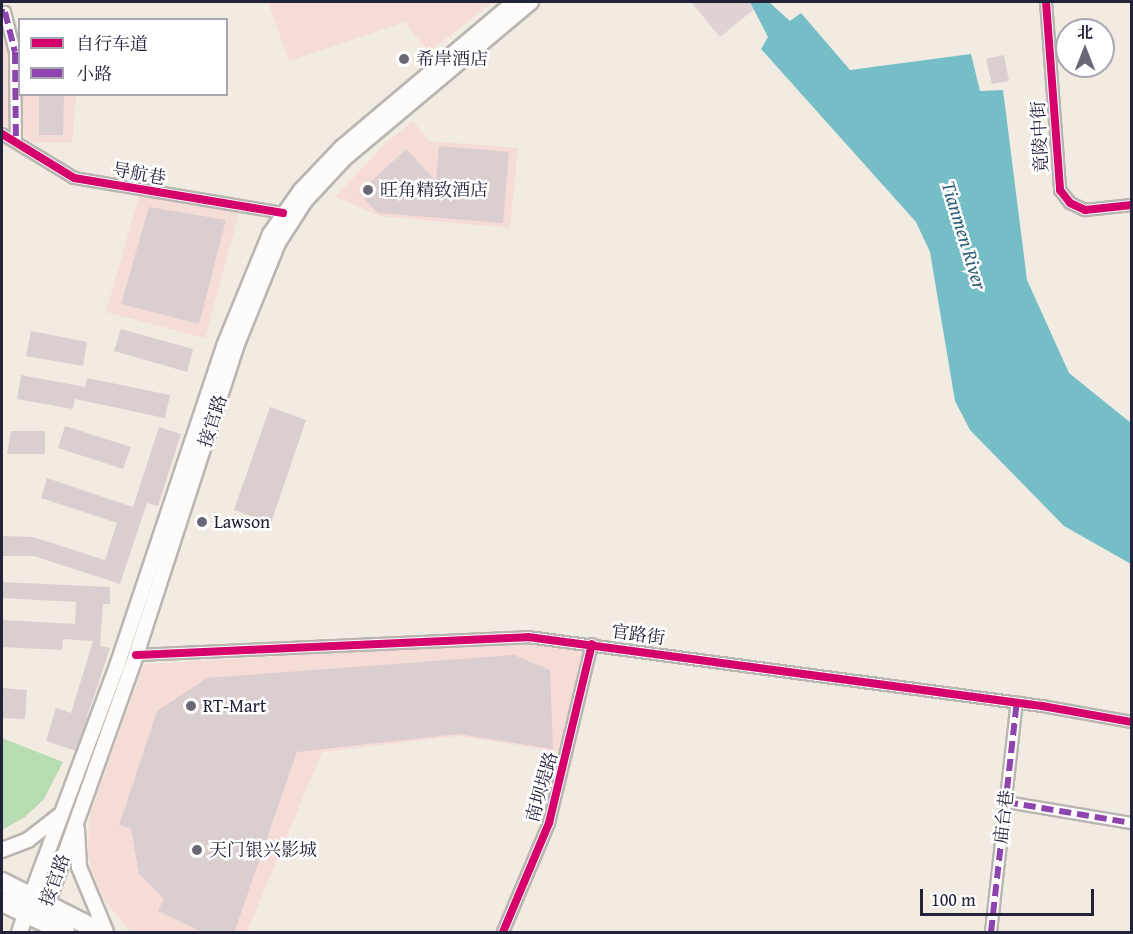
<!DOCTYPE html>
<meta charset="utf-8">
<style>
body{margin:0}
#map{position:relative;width:1133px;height:934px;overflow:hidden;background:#f2ebe1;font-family:"Gentium Book Plus","Noto Serif SC",serif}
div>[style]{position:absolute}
.built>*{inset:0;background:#f5dcd7}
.industrial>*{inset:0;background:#e0d2d2}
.green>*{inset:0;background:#b8dcb1}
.water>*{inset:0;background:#75bec8}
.building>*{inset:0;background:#dbcecf}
.roads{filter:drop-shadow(2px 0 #b9b5b1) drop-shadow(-2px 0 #b9b5b1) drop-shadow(0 2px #b9b5b1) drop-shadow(0 -2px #b9b5b1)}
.street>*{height:10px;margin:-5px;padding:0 5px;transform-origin:5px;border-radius:5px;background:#fdfcfa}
.secondary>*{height:14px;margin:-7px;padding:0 7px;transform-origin:7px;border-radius:7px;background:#fdfcfa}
.primary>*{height:15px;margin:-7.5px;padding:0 7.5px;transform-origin:7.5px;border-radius:7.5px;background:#fdfcfa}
.highway>*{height:18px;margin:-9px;padding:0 9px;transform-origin:9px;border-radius:9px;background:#fdfcfa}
.quiet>*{height:6px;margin-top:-3px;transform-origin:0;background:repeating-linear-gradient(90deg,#8e44ad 0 12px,transparent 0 18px)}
.cycleway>*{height:8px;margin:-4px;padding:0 4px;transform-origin:4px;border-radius:4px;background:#d6006c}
.dots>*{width:16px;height:16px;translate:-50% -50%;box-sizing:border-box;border:3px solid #fff;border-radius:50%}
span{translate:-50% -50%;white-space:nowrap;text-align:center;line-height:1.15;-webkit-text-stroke:5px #fff;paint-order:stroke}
.poi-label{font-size:18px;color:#22223b}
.left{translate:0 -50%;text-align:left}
.street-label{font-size:18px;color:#22223b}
.water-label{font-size:20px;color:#2f6076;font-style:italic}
.frame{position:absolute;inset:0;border:3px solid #22223b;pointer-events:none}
.legend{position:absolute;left:18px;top:18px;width:210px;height:78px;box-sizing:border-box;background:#fff;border:2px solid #a7a7b1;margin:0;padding:8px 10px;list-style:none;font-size:18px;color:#22223b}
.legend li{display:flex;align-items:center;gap:12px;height:30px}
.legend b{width:30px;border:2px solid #a7a7b1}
.north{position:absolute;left:1055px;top:18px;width:60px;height:60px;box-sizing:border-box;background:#fff;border:2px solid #a7a7b1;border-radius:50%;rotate:0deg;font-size:16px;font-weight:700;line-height:24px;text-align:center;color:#22223b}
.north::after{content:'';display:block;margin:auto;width:21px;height:27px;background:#6b6875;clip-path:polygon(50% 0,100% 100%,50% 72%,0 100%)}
.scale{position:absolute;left:920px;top:889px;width:174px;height:27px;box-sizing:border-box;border:3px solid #22223b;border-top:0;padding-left:8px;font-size:18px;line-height:21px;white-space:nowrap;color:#22223b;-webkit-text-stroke:4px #fff;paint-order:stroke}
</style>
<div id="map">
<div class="built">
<i style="clip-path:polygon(268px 2px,493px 2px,429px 52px,404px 22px,289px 61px)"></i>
<i style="clip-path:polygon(2px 20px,11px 48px,8px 126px,2px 126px)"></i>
<i style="clip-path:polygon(20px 94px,76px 95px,72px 143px,32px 142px,16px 129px)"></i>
<i style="clip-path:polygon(413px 121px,429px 141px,518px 148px,510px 228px,380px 216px,335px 197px,386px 143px)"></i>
<i style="clip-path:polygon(139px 196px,239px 213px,205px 338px,106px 312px)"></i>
<i style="clip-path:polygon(521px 643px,584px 651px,563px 752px,458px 736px,322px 752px,247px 932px,131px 932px,102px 897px,88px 858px,89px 817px,144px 664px)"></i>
</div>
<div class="industrial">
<i style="clip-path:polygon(691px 2px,763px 2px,720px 37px)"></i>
</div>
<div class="green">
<i style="clip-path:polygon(2px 738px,63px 762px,44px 799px,25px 817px,2px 830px)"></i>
</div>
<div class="water">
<i style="clip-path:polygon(750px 2px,769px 2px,790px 21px,801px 13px,850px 70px,971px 54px,980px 91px,1003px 90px,1027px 280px,1069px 373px,1131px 423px,1131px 564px,1064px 526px,970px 430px,955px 401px,930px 252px,916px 222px,761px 49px,768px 37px)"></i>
</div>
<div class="building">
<i style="clip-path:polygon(1004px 55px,1009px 81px,992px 84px,986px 59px)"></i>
<i style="clip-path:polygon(39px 94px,64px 94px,63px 135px,39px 135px)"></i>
<i style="clip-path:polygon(439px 146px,509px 152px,503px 223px,378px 213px,359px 193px,406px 149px,436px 181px)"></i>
<i style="clip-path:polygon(149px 207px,226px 220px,199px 324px,121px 304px)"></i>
<i style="clip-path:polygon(121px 329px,193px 349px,187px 372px,114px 351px)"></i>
<i style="clip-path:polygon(31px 331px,87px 342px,83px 366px,26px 356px)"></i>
<i style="clip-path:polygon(21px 375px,85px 387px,87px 378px,170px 395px,165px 418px,75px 399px,73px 409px,17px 399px)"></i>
<i style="clip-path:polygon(270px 407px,306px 420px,271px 523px,234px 510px)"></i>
<i style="clip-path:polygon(65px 426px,131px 447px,123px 469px,58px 448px)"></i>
<i style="clip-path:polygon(159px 427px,181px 434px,158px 506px,147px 503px,120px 584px,34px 556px,2px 556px,2px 536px,33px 537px,105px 560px,117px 523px,41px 498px,47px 478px,133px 507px)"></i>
<i style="clip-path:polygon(11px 431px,45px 431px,45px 454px,7px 454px)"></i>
<i style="clip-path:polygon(2px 582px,110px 587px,110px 604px,103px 604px,100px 646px,110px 648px,76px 751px,46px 741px,56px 708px,71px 713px,93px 641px,63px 639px,62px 650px,2px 647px,2px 620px,75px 624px,76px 602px,2px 598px)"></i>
<i style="clip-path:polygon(514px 655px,550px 670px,553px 749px,458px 734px,297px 752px,234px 933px,204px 933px,158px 911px,164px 899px,139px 874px,131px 828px,119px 825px,157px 711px,207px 678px)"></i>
<i style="clip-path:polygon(2px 688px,27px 690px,25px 719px,2px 718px)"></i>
</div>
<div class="roads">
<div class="street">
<i style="left:1046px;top:2px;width:189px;rotate:85.7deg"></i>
<i style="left:1060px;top:190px;width:16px;rotate:52deg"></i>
<i style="left:1070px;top:203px;width:17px;rotate:25deg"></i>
<i style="left:1085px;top:210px;width:47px;rotate:-6.1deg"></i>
<i style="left:2px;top:12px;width:3px"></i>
<i style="left:5px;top:12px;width:41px;rotate:76deg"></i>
<i style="left:15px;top:52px;width:89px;rotate:89.4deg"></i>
<i style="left:2px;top:134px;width:84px;rotate:31.4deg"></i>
<i style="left:74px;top:178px;width:212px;rotate:9.5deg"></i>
<i style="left:136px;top:655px;width:392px;rotate:-2.6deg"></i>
<i style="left:528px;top:637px;width:519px;rotate:7.65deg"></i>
<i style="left:1042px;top:706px;width:91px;rotate:10.1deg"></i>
<i style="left:1006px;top:802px;width:128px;rotate:9.5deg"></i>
<i style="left:503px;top:932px;width:118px;rotate:-67.1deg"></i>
<i style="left:549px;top:823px;width:184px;rotate:-76.5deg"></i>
<i style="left:991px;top:932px;width:231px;rotate:-83.6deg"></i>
</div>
<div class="secondary">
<i style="left:77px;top:829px;width:38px;rotate:87deg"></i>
<i style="left:79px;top:867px;width:70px;rotate:67.4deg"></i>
<i style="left:2px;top:850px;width:28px;rotate:-21deg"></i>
<i style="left:28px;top:840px;width:39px;rotate:-38deg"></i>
<i style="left:31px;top:896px;width:249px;rotate:-69.5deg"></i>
<i style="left:118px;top:663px;width:334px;rotate:-71.5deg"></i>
<i style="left:224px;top:346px;width:121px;rotate:-67.7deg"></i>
<i style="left:270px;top:234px;width:54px;rotate:-54.8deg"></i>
<i style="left:301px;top:190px;width:59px;rotate:-46.4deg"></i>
<i style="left:342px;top:147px;width:225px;rotate:-40.1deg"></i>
<i style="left:47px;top:904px;width:264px;rotate:-70.3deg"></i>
<i style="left:136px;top:655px;width:327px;rotate:-72deg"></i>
<i style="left:237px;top:344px;width:109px;rotate:-67.9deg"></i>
<i style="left:278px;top:243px;width:50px;rotate:-57.3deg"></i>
<i style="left:305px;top:201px;width:57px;rotate:-47.1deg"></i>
<i style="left:344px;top:159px;width:244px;rotate:-40deg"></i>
</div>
<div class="primary">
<i style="left:19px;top:932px;width:32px;rotate:-72deg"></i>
</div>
<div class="highway">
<i style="left:2px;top:882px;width:111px;rotate:26.8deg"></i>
<i style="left:2px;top:902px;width:70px;rotate:25.5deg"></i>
</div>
</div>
<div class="quiet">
<i style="left:2px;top:12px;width:3px"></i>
<i style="left:5px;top:12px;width:41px;rotate:76deg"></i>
<i style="left:15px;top:52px;width:89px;rotate:89.4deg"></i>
<i style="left:1006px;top:802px;width:128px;rotate:9.5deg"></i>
<i style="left:991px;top:932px;width:231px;rotate:-83.6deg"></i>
</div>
<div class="cycleway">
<i style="left:1046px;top:2px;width:189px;rotate:85.7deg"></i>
<i style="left:1060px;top:190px;width:16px;rotate:52deg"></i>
<i style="left:1070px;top:203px;width:17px;rotate:25deg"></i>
<i style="left:1085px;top:210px;width:47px;rotate:-6.1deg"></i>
<i style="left:2px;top:134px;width:84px;rotate:31.4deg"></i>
<i style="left:74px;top:178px;width:212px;rotate:9.5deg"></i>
<i style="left:136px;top:655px;width:392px;rotate:-2.6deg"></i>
<i style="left:528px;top:637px;width:519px;rotate:7.65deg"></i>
<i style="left:1042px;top:706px;width:91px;rotate:10.1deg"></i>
<i style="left:503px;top:932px;width:118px;rotate:-67.1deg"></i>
<i style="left:549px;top:823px;width:184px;rotate:-76.5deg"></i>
</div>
<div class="dots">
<i style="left:404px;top:59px;background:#6b6875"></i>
<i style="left:368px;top:190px;background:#6b6875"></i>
<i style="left:202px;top:522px;background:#6b6875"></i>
<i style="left:191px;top:706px;background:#6b6875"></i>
<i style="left:197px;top:850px;background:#6b6875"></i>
</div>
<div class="poi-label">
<span class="left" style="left:416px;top:59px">希岸酒店</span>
<span class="left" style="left:380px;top:190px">旺角精致酒店</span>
<span class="left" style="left:214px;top:522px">Lawson</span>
<span class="left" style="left:203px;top:706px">RT-Mart</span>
<span class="left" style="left:209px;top:850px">天门银兴影城</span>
</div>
<div class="street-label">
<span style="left:1040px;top:137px;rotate:-93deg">竟陵中街</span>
<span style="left:139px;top:174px;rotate:10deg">导航巷</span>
<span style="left:213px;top:421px;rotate:-72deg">接官路</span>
<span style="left:638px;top:635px;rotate:8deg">官路街</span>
<span style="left:542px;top:787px;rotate:-74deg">南坝堤路</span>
<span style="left:1004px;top:817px;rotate:-83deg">庙台巷</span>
<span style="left:55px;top:880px;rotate:-70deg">接官路</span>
</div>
<div class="water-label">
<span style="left:965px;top:235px;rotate:73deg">Tianmen River</span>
</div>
<div class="frame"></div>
<ul class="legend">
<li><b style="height:8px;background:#d6006c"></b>自行车道</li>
<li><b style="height:8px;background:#8e44ad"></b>小路</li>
</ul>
<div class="north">北</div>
<div class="scale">100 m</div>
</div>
